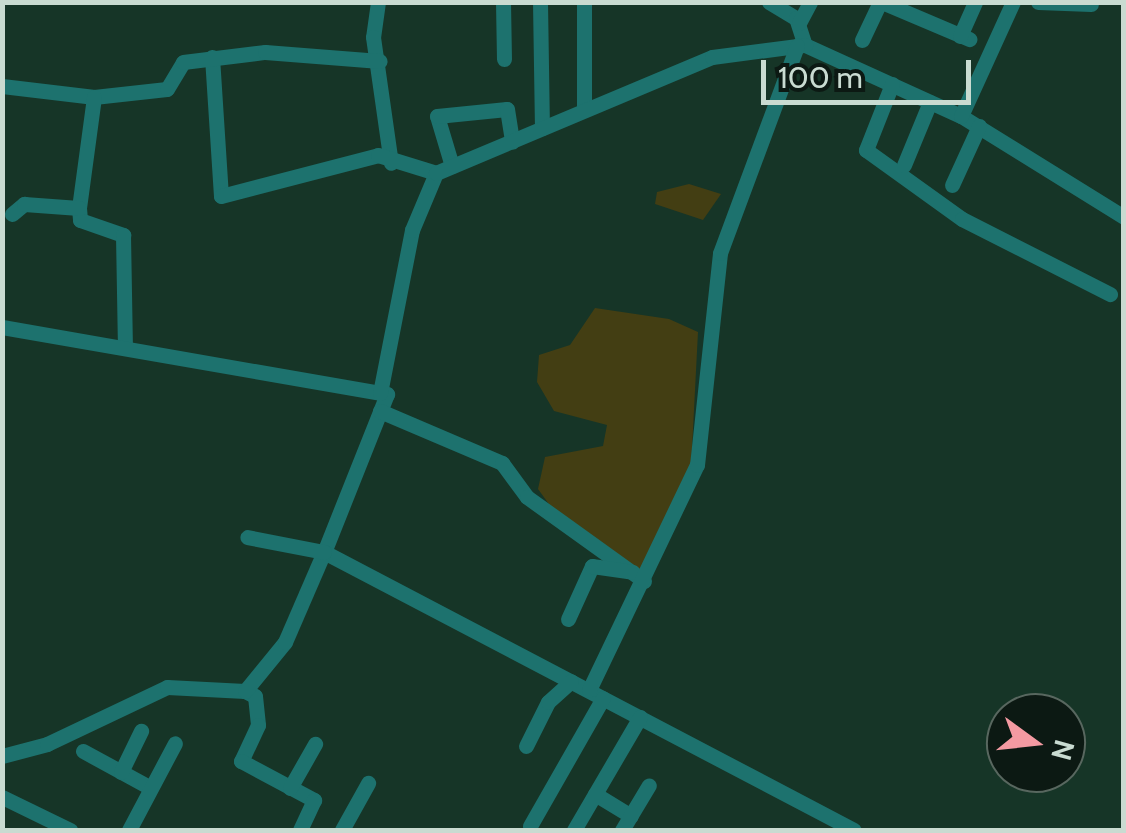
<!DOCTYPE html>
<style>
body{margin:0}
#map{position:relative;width:1126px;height:833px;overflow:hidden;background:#163527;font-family:Cabin,sans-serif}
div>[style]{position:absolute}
.green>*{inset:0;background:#433e13}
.street>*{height:15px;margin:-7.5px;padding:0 7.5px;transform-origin:7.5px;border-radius:7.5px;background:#1d726e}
span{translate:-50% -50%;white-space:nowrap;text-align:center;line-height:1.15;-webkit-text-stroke:10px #0c1913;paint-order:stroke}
.frame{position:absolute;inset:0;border:5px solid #c9dbd1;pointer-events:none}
.north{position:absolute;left:986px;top:693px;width:100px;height:100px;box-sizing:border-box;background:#0c1913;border:2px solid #58675f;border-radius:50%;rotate:105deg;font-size:28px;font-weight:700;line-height:40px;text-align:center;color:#c9dbd1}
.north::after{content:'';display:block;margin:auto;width:35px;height:45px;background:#f49aa2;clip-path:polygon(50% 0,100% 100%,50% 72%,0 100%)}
.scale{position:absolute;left:761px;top:60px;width:210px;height:45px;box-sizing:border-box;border:5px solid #c9dbd1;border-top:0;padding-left:12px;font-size:30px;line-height:35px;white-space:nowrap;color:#c9dbd1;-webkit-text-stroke:8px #0c1913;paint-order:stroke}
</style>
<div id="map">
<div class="green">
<i style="clip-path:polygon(689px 184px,721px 194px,703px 220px,655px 204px,657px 192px)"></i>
<i style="clip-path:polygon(595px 308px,669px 319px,698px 332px,691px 468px,641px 571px,551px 507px,538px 489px,545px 457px,603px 446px,607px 425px,554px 411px,537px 382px,539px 355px,570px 345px)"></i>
</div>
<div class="street">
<i style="left:378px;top:2px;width:35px;rotate:98deg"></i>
<i style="left:373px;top:37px;width:127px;rotate:81.9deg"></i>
<i style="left:503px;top:2px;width:57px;rotate:89deg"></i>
<i style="left:540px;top:2px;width:126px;rotate:89.1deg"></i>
<i style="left:769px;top:2px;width:31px;rotate:31deg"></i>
<i style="left:796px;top:18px;width:28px;rotate:72deg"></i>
<i style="left:805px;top:45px;width:171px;rotate:24.5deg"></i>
<i style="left:961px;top:116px;width:192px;rotate:31.8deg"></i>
<i style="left:882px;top:2px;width:95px;rotate:23deg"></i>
<i style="left:1038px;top:2px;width:53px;rotate:2.2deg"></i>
<i style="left:799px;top:23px;width:24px;rotate:-62deg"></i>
<i style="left:960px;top:36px;width:37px;rotate:-66deg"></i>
<i style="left:862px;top:40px;width:42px;rotate:-64.7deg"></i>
<i style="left:212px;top:57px;width:139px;rotate:86.3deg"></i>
<i style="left:221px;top:196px;width:162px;rotate:-14.6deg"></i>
<i style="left:378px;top:155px;width:61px;rotate:17.2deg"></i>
<i style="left:892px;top:84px;width:71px;rotate:111.5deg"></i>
<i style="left:866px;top:150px;width:118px;rotate:35.7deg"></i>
<i style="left:962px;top:219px;width:166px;rotate:26.9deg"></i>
<i style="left:2px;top:86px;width:93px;rotate:6.8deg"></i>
<i style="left:94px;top:97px;width:73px;rotate:-6.3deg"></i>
<i style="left:167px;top:89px;width:31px;rotate:-59deg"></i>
<i style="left:183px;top:62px;width:83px;rotate:-7deg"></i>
<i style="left:265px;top:52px;width:115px;rotate:4.5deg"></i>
<i style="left:94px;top:97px;width:112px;rotate:97.7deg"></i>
<i style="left:79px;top:208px;width:12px;rotate:85deg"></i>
<i style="left:80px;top:220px;width:46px;rotate:19.2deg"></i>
<i style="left:123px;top:235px;width:113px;rotate:89deg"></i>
<i style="left:584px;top:108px;width:106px;rotate:-90deg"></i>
<i style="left:961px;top:116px;width:125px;rotate:-65.5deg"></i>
<i style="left:904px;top:165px;width:68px;rotate:-67.6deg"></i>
<i style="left:452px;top:166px;width:52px;rotate:-106.7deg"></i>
<i style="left:437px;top:116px;width:70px;rotate:-5.7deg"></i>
<i style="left:507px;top:109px;width:33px;rotate:81deg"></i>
<i style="left:952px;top:185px;width:65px;rotate:-65.4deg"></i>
<i style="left:12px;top:214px;width:16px;rotate:-40deg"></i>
<i style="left:24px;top:204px;width:55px;rotate:4.2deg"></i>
<i style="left:2px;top:327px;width:391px;rotate:9.9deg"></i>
<i style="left:387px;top:394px;width:170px;rotate:111.7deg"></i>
<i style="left:324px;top:552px;width:598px;rotate:27.68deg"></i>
<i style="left:380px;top:393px;width:166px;rotate:-78.9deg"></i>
<i style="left:412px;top:230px;width:62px;rotate:-67.2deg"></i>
<i style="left:436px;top:173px;width:299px;rotate:-22.8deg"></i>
<i style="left:712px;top:57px;width:94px;rotate:-7.4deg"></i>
<i style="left:380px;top:411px;width:133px;rotate:23.1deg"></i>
<i style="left:502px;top:463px;width:42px;rotate:53.7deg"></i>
<i style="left:527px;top:497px;width:144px;rotate:35.7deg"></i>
<i style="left:568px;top:619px;width:58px;rotate:-65.6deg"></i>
<i style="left:592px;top:566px;width:41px;rotate:8.3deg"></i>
<i style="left:589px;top:690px;width:250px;rotate:-64.4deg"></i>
<i style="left:697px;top:465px;width:213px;rotate:-83.8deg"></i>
<i style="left:720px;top:253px;width:221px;rotate:-69.6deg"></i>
<i style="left:245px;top:691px;width:11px;rotate:27deg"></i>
<i style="left:255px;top:696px;width:29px;rotate:84deg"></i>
<i style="left:258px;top:725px;width:40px;rotate:115deg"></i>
<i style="left:241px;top:761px;width:83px;rotate:28.1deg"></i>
<i style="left:314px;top:800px;width:33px;rotate:115deg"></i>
<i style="left:526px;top:746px;width:49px;rotate:-63.4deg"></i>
<i style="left:548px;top:702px;width:31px;rotate:-42deg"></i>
<i style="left:83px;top:751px;width:77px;rotate:28.6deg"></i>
<i style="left:2px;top:756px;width:47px;rotate:-14.9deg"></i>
<i style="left:47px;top:744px;width:133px;rotate:-25.4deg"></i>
<i style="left:167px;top:687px;width:78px;rotate:2.9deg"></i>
<i style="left:245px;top:691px;width:63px;rotate:-50.8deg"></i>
<i style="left:285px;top:642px;width:98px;rotate:-66.6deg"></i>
<i style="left:324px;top:552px;width:78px;rotate:-169deg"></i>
<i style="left:121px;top:772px;width:46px;rotate:-64deg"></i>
<i style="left:290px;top:788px;width:51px;rotate:-60.4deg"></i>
<i style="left:595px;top:794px;width:42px;rotate:31.4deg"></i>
<i style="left:2px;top:797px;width:76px;rotate:25.9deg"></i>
<i style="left:530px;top:826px;width:147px;rotate:-60.3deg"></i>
<i style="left:129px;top:830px;width:98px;rotate:-62.1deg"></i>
<i style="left:342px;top:830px;width:54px;rotate:-61deg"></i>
<i style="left:574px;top:830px;width:131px;rotate:-59.7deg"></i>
<i style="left:622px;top:830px;width:52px;rotate:-59deg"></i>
</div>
<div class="frame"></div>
<div class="north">N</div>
<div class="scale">100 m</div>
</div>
